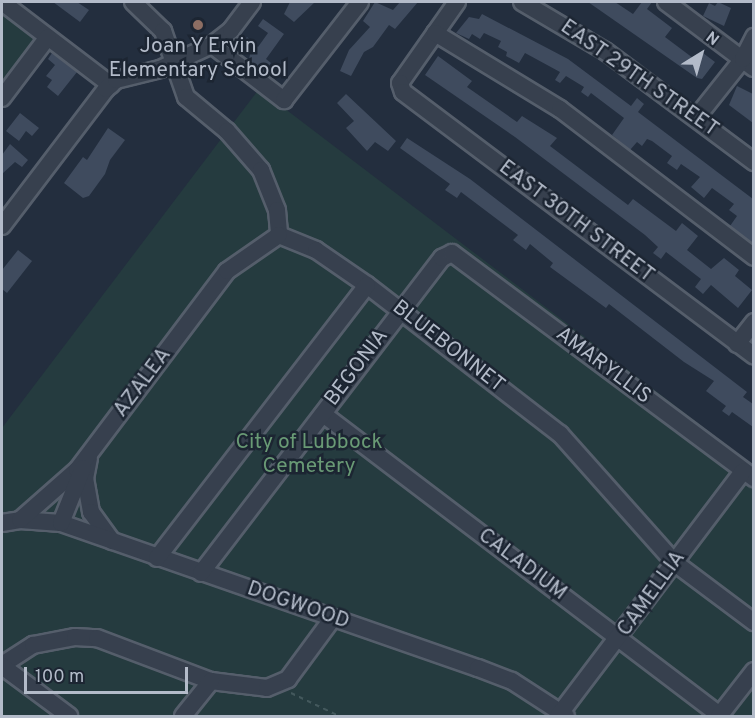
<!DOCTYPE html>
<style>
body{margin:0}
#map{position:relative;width:755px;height:718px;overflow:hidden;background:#232e3e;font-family:Overpass,sans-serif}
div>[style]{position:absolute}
.green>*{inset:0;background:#253b3f}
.building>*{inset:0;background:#3f4b5e}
.path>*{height:2px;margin-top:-1px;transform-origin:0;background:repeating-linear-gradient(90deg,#43585c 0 4.5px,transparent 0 9px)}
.roads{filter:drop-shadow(2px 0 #555e6b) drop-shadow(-2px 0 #555e6b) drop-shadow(0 2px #555e6b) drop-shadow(0 -2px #555e6b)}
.minor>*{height:16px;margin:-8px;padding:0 8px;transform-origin:8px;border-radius:8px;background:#37404e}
.dots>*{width:16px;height:16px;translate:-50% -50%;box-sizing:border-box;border:3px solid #1c2532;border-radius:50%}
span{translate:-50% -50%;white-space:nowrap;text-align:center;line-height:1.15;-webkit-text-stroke:5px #1c2532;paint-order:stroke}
.poi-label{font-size:21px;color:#b3bbc9}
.street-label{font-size:21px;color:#b3bbc9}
.park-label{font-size:21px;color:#699a75}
.frame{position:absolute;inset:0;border:3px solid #b3bbc9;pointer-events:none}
.north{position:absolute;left:671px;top:24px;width:60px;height:60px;-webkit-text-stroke:4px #1c2532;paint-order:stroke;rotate:37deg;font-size:16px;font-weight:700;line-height:24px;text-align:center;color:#b3bbc9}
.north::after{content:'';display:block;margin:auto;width:21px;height:27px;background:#b3bbc9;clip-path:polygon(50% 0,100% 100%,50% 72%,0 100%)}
.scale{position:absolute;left:24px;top:667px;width:164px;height:27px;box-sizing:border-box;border:3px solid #b3bbc9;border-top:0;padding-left:8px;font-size:18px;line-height:21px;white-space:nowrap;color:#b3bbc9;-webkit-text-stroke:4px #1c2532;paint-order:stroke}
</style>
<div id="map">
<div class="green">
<i style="clip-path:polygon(2px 5px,36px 36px,34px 46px,2px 92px)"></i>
<i style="clip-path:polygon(259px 89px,753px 465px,753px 716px,2px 716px,2px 428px)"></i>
</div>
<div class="building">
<i style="clip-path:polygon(53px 2px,77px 2px,89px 10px,80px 22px)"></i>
<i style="clip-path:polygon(290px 2px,315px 2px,294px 22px,284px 14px)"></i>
<i style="clip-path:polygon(375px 2px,393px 10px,400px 2px,418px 2px,395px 29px,389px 25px,373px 47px,364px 52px,351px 76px,340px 71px,349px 50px,370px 27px,363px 21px)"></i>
<i style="clip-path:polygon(588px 2px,615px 2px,633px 14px,642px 2px,652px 2px,647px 9px,672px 28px,665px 37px,697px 61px,703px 53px,715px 62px,702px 79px,697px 78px)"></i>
<i style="clip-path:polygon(718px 2px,731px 8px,724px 26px,703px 16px,709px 3px,715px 6px)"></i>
<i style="clip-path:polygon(482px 14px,568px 59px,631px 106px,637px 98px,644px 104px,638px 112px,753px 199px,753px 243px,730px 226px,737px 216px,729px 210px,734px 204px,712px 188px,704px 198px,691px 187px,700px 177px,681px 164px,677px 170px,667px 163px,672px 156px,652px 141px,647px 139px,642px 146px,637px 142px,630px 150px,612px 135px,624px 118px,591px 93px,588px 97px,581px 92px,584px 87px,566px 76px,560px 83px,555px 80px,560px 72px,525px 53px,519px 63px,506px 56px,507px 52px,498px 47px,501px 41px,484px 33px,480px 39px,472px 34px,469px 39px,456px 33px,469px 17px,479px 19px)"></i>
<i style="clip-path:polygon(263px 19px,284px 34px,266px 59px,271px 63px,265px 72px,249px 60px,250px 54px,240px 46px,247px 37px,258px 47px,268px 33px,258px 26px)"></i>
<i style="clip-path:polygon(52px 53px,77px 72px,58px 96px,47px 87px,52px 80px,46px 76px,55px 65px,48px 59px)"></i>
<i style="clip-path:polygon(438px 56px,472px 81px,467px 87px,517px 122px,522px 116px,557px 138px,550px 146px,628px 205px,633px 199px,676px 231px,682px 223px,698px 236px,687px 250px,711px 269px,724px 258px,739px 270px,735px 276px,752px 290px,738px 308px,711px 285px,703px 294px,695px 287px,701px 279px,666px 252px,661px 259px,653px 253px,658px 247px,645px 235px,515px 137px,425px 75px)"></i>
<i style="clip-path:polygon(737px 86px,753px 94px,753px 123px,729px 105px)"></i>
<i style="clip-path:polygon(346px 94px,396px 141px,388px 151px,375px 142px,367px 151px,346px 128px,354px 121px,337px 103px)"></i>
<i style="clip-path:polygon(20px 113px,39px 128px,32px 136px,26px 131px,19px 141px,6px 131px)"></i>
<i style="clip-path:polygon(108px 128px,125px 140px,110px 160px,105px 174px,89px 196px,83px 198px,64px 183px,83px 157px,87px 160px)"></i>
<i style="clip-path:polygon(407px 138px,470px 179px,747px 392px,743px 397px,753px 404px,753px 427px,732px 412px,729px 416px,722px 411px,726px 406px,706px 391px,714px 381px,684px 362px,609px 304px,606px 308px,550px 267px,553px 263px,530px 244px,526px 250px,513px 240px,518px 235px,461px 192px,457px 198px,445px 190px,450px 184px,400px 148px)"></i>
<i style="clip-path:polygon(10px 144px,28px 160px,22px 167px,15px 162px,2px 174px,2px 155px)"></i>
<i style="clip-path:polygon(18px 250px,32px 261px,7px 293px,2px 289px,2px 270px)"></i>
</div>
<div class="path">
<i style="left:291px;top:693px;width:53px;rotate:25.6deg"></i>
</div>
<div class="roads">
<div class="minor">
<i style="left:2px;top:2px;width:137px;rotate:37.3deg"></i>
<i style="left:133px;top:2px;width:42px;rotate:44deg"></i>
<i style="left:163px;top:31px;width:70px;rotate:70.8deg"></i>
<i style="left:186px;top:97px;width:53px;rotate:39.7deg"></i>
<i style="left:227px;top:131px;width:52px;rotate:48.9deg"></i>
<i style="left:261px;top:170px;width:43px;rotate:68.2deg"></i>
<i style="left:277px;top:210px;width:25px;rotate:85deg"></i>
<i style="left:279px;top:235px;width:40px;rotate:22deg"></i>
<i style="left:316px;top:250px;width:62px;rotate:34.5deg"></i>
<i style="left:367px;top:285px;width:244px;rotate:37.7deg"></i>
<i style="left:560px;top:434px;width:173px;rotate:48.3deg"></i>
<i style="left:675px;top:563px;width:99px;rotate:36.8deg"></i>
<i style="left:457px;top:2px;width:99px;rotate:125.1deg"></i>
<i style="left:400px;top:83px;width:9px;rotate:72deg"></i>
<i style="left:403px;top:92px;width:439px;rotate:36.9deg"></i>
<i style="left:522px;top:2px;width:96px;rotate:30.6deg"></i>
<i style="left:605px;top:51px;width:186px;rotate:36.7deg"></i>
<i style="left:666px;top:2px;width:110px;rotate:36.9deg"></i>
<i style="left:435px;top:33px;width:146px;rotate:31.3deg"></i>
<i style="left:560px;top:109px;width:244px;rotate:37.3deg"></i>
<i style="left:212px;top:45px;width:91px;rotate:37.4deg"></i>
<i style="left:284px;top:100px;width:124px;rotate:-52.2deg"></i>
<i style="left:2px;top:98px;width:76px;rotate:-53deg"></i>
<i style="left:696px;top:118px;width:75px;rotate:-51.5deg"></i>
<i style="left:743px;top:59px;width:25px;rotate:-63deg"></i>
<i style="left:2px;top:226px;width:172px;rotate:-52.8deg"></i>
<i style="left:106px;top:89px;width:13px;rotate:-42deg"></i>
<i style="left:116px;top:80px;width:45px;rotate:-14deg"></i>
<i style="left:160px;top:69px;width:57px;rotate:-24.8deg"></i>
<i style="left:212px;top:45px;width:24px;rotate:-38deg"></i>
<i style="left:231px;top:30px;width:35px;rotate:-53deg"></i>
<i style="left:737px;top:344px;width:28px;rotate:-52deg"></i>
<i style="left:323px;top:414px;width:500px;rotate:37.2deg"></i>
<i style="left:89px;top:458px;width:20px;rotate:101deg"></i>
<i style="left:85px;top:478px;width:35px;rotate:80deg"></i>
<i style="left:91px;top:512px;width:36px;rotate:54deg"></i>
<i style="left:20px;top:520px;width:41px;rotate:4.2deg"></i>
<i style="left:61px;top:523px;width:441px;rotate:19.2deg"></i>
<i style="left:478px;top:668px;width:36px;rotate:21deg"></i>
<i style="left:512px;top:681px;width:64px;rotate:32.9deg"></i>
<i style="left:2px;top:523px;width:18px;rotate:-9deg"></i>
<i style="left:20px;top:520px;width:76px;rotate:-41.3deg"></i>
<i style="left:77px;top:470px;width:249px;rotate:-53deg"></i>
<i style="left:227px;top:271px;width:63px;rotate:-34.7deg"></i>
<i style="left:61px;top:523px;width:59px;rotate:-68.2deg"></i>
<i style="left:157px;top:558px;width:344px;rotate:-52.4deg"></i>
<i style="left:201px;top:573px;width:397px;rotate:-52.6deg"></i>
<i style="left:442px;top:258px;width:11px;rotate:-27deg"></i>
<i style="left:452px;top:253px;width:377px;rotate:36.7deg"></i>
<i style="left:2px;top:665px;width:37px;rotate:-33deg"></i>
<i style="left:33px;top:645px;width:43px;rotate:-10.8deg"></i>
<i style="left:75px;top:637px;width:22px;rotate:3deg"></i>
<i style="left:97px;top:638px;width:122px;rotate:20.7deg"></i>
<i style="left:211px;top:681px;width:56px;rotate:7.1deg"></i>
<i style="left:267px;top:688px;width:23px;rotate:-23deg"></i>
<i style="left:288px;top:679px;width:76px;rotate:-53.6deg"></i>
<i style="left:2px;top:666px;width:84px;rotate:36.7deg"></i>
<i style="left:183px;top:716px;width:45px;rotate:-51.3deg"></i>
<i style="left:558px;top:716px;width:307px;rotate:-52.9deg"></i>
<i style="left:719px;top:716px;width:57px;rotate:-52.1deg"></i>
</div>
</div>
<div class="dots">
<i style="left:198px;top:25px;background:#8d6e63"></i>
</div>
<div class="poi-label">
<span style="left:198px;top:59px">Joan Y Ervin<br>Elementary School</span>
</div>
<div class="street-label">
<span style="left:639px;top:79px;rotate:35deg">EAST 29TH STREET</span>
<span style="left:576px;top:222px;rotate:37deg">EAST 30TH STREET</span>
<span style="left:448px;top:347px;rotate:38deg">BLUEBONNET</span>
<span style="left:603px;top:366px;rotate:37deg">AMARYLLIS</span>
<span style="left:357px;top:368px;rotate:-53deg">BEGONIA</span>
<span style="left:143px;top:383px;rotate:-53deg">AZALEA</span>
<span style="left:522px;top:565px;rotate:37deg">CALADIUM</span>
<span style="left:652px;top:594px;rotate:-54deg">CAMELLIA</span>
<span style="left:298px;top:606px;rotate:19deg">DOGWOOD</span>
</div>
<div class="park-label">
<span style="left:309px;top:455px">City of Lubbock<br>Cemetery</span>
</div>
<div class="frame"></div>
<div class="north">N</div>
<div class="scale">100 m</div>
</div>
